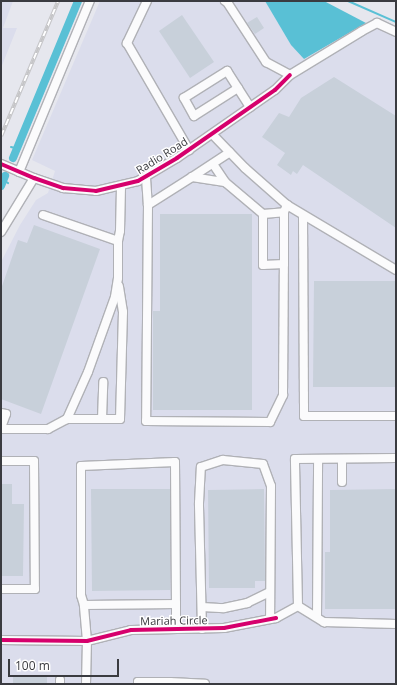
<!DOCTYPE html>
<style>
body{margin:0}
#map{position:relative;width:397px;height:685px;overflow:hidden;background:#e6e7ee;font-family:"Open Sans",sans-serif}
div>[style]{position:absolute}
.built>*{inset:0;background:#dbddec}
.water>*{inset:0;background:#59c0d5}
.stream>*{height:2px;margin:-1px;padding:0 1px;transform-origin:1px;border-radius:1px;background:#59c0d5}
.canal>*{height:8px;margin:-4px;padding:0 4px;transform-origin:4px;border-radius:4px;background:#59c0d5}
.building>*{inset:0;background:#c8d0da}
.roads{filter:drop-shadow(1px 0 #b0b1b6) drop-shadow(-1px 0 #b0b1b6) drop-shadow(0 1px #b0b1b6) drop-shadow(0 -1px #b0b1b6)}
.minor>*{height:8px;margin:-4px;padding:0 4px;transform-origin:4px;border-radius:4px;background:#fbfbfc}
.rail>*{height:3.5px;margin-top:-1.75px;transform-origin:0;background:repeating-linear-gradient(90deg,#fff 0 6px,#c5c5c7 0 12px);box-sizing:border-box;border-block:1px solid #c5c5c7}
.cycleway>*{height:4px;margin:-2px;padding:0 2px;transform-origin:2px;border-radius:2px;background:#d6006c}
span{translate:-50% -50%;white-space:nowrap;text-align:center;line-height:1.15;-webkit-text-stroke:3px #fff;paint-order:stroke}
.street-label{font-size:11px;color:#3a3b40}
.frame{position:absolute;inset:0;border:2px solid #3a3b40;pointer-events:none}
.scale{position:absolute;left:8px;top:659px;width:111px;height:18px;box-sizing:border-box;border:2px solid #3a3b40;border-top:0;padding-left:5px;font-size:12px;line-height:14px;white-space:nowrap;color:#3a3b40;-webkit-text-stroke:3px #fff;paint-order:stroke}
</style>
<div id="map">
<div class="built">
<i style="clip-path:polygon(1px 1px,13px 1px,3px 28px,17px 28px,1px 68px)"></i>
<i style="clip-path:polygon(100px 1px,265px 1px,291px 45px,304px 59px,377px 17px,396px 28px,396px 684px,1px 684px,1px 262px,20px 225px,36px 200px,48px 193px,55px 171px,32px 160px)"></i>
</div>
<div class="water">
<i style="clip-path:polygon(265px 1px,324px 1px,366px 23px,304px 59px,291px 45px)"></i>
</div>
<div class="stream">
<i style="left:348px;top:1px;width:52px;rotate:23.6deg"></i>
<i style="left:11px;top:147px;width:4px;rotate:14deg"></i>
<i style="left:3px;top:180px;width:6px;rotate:31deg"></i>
</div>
<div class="canal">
<i style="left:13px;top:158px;width:170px;rotate:-67.5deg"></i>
<i style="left:1px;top:186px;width:11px;rotate:-68deg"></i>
</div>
<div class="building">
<i style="clip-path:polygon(182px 15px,214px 62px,190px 78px,159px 31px)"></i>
<i style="clip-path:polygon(257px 17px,264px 28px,255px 34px,247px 23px)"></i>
<i style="clip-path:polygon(334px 77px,396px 116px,396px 228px,303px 165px,297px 174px,293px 171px,291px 175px,277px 165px,285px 153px,262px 137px,279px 113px,289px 117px,301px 98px)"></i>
<i style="clip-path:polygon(160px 214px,252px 214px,252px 410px,153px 410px,153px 311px,160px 311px)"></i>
<i style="clip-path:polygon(34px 225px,100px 249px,41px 414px,1px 399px,1px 289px,18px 240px,27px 243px)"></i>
<i style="clip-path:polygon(314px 281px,396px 281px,396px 387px,313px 387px)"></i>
<i style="clip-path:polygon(1px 484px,12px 484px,12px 504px,24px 504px,23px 576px,1px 576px)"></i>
<i style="clip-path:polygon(91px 489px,170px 489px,170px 590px,92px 591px)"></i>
<i style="clip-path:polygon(264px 489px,265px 581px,255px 581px,255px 588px,209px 588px,208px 490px)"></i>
<i style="clip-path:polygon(396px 489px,396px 609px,325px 609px,325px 552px,330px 552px,330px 490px)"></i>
<i style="clip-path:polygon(13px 675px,47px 675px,47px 684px,13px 684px)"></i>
</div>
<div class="roads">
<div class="minor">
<i style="left:147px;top:1px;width:47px;rotate:115.5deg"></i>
<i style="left:127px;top:43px;width:124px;rotate:59.9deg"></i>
<i style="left:225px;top:1px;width:2px;rotate:27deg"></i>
<i style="left:227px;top:2px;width:72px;rotate:57deg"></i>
<i style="left:266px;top:62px;width:27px;rotate:28deg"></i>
<i style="left:238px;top:88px;width:52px;rotate:147.5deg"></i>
<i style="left:194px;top:116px;width:21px;rotate:-119deg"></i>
<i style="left:184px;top:98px;width:51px;rotate:-32.1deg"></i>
<i style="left:227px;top:71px;width:43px;rotate:57.4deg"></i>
<i style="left:1px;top:164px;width:36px;rotate:23deg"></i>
<i style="left:34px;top:178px;width:31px;rotate:19deg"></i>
<i style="left:63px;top:188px;width:33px;rotate:5deg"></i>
<i style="left:96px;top:191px;width:43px;rotate:-13.4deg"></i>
<i style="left:138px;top:181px;width:45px;rotate:-30.5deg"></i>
<i style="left:177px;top:158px;width:119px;rotate:-34.8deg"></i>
<i style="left:275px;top:90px;width:21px;rotate:-45deg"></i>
<i style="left:290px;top:75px;width:84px;rotate:-31.4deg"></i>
<i style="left:362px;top:31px;width:17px;rotate:-28deg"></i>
<i style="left:377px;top:23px;width:21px;rotate:25deg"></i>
<i style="left:213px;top:164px;width:22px;rotate:56deg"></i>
<i style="left:19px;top:172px;width:185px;rotate:-67.5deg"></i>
<i style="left:192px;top:177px;width:45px;rotate:-33.3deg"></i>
<i style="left:146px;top:178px;width:27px;rotate:86deg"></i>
<i style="left:148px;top:205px;width:52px;rotate:-32.5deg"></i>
<i style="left:192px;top:177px;width:33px;rotate:9deg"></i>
<i style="left:225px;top:182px;width:50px;rotate:40.1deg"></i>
<i style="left:263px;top:214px;width:51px;rotate:90deg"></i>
<i style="left:263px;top:265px;width:21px;rotate:-3deg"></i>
<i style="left:284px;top:264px;width:52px;rotate:-90deg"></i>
<i style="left:284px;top:212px;width:8px;rotate:-67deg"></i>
<i style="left:287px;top:205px;width:56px;rotate:-138.6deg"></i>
<i style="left:245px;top:168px;width:47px;rotate:-134.1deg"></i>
<i style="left:148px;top:205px;width:216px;rotate:90.5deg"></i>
<i style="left:146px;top:421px;width:124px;rotate:0.5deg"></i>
<i style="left:270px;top:422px;width:30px;rotate:-64deg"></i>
<i style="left:283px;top:395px;width:131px;rotate:-89.6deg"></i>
<i style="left:287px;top:205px;width:127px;rotate:30.8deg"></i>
<i style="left:263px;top:214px;width:21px;rotate:-5deg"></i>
<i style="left:43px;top:215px;width:79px;rotate:19.1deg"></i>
<i style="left:118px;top:241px;width:10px;rotate:-79deg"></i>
<i style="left:120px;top:231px;width:45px;rotate:-88.7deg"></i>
<i style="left:303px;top:216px;width:200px;rotate:89.7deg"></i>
<i style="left:304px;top:416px;width:92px"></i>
<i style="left:1px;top:232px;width:63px;rotate:-58.6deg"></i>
<i style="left:1px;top:413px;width:5px;rotate:11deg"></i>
<i style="left:6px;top:414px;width:15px;rotate:110deg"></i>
<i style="left:67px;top:419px;width:53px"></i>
<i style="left:120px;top:419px;width:107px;rotate:-88.4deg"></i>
<i style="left:123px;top:312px;width:26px;rotate:-99deg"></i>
<i style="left:102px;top:419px;width:37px;rotate:-88deg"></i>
<i style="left:1px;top:429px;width:47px"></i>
<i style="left:48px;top:429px;width:21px;rotate:-28deg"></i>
<i style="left:67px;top:419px;width:51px;rotate:-65.9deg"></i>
<i style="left:88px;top:372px;width:80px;rotate:-70.2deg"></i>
<i style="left:115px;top:297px;width:19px;rotate:-81deg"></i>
<i style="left:118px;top:278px;width:37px;rotate:-90deg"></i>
<i style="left:342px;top:459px;width:23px;rotate:90deg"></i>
<i style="left:1px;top:461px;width:33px"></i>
<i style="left:34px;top:461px;width:128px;rotate:89.6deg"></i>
<i style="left:35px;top:589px;width:34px;rotate:180deg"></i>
<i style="left:84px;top:605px;width:10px;rotate:-107deg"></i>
<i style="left:81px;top:595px;width:129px;rotate:-90deg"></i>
<i style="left:81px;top:466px;width:94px;rotate:-2.4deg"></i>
<i style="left:175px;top:462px;width:142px;rotate:89.6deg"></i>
<i style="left:298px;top:606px;width:147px;rotate:-91.2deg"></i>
<i style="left:295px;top:459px;width:101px;rotate:-0.6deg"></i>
<i style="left:298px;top:606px;width:31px;rotate:32deg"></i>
<i style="left:324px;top:622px;width:72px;rotate:1.6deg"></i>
<i style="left:202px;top:607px;width:22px;rotate:3deg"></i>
<i style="left:224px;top:608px;width:24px;rotate:-12deg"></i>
<i style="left:247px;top:603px;width:25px;rotate:-26deg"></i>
<i style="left:317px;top:617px;width:158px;rotate:-89.6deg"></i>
<i style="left:202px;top:629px;width:126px;rotate:-91.4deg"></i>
<i style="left:199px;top:503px;width:36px;rotate:-87deg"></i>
<i style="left:201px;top:467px;width:23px;rotate:-18deg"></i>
<i style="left:223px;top:460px;width:40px;rotate:5.7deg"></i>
<i style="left:263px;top:464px;width:23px;rotate:70deg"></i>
<i style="left:271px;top:486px;width:133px;rotate:90.4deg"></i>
<i style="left:1px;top:640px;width:86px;rotate:0.7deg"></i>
<i style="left:87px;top:641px;width:45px;rotate:-14deg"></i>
<i style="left:131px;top:630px;width:93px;rotate:-1.2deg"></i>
<i style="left:224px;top:628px;width:53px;rotate:-10.9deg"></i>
<i style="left:276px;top:618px;width:25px;rotate:-29deg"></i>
<i style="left:60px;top:680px;width:4px;rotate:90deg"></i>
<i style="left:86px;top:684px;width:43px;rotate:-88.7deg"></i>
<i style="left:87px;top:641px;width:36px;rotate:-95deg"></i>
<i style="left:84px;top:605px;width:92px;rotate:-0.6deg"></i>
<i style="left:176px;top:604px;width:25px;rotate:90deg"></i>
<i style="left:138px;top:684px;width:2px;rotate:-90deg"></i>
<i style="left:138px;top:682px;width:32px"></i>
<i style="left:170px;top:682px;width:35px;rotate:3deg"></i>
</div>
</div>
<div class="rail">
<i style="left:1px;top:136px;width:147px;rotate:-67.1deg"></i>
</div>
<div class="cycleway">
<i style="left:1px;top:164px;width:36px;rotate:23deg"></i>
<i style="left:34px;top:178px;width:31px;rotate:19deg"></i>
<i style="left:63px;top:188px;width:33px;rotate:5deg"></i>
<i style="left:96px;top:191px;width:43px;rotate:-13.4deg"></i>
<i style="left:138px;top:181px;width:45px;rotate:-30.5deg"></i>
<i style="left:177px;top:158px;width:119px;rotate:-34.8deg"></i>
<i style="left:275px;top:90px;width:21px;rotate:-45deg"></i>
<i style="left:1px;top:640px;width:86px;rotate:0.7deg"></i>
<i style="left:87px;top:641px;width:45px;rotate:-14deg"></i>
<i style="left:131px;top:630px;width:93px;rotate:-1.2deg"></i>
<i style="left:224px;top:628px;width:53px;rotate:-10.9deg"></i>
</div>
<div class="street-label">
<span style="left:162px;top:156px;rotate:-32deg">Radio Road</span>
<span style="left:174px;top:621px;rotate:-1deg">Mariah Circle</span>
</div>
<div class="frame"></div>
<div class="scale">100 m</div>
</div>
